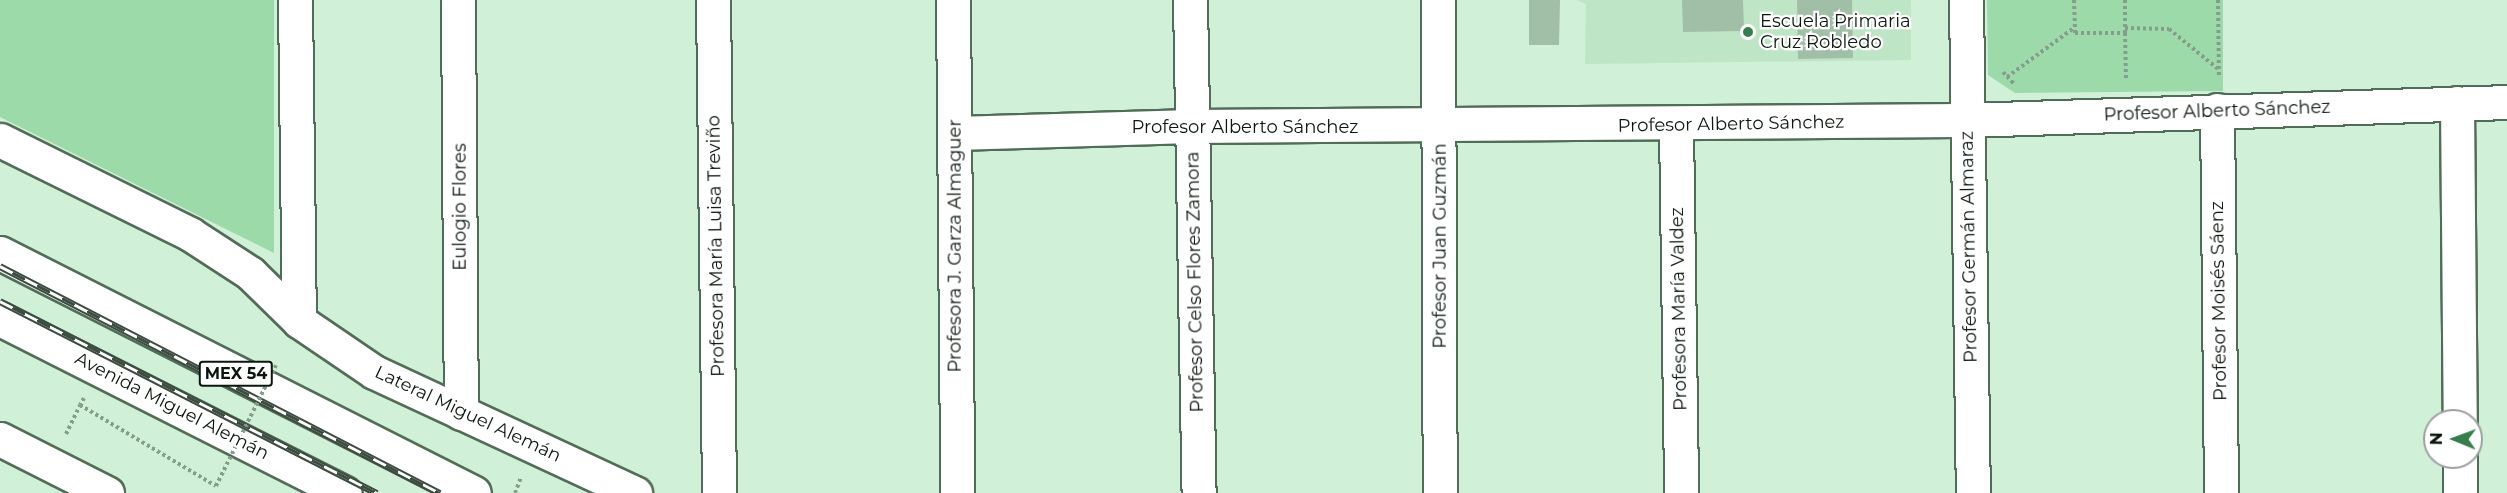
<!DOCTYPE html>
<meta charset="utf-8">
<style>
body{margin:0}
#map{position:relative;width:2507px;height:493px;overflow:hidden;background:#d0f0d7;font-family:Montserrat,sans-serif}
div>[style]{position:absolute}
.built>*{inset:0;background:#bfe5c7}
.green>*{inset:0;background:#9cdaaa}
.building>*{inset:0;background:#a0bfa6}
.path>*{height:4px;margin-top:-2px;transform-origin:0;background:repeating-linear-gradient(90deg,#859d8b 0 3px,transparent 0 6px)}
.roads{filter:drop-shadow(2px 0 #516d57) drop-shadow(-2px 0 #516d57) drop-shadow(0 2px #516d57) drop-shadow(0 -2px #516d57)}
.minor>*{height:33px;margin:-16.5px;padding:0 16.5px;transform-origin:16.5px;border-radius:16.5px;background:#fff}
.trunk>*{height:33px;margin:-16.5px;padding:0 16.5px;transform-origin:16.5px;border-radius:16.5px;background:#fff}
.rail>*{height:7px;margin-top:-3.5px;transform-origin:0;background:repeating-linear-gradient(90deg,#fff 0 14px,#3c4c40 0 28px);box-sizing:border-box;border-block:2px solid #3c4c40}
.path-bridge>*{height:4px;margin-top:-2px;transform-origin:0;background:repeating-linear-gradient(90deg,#859d8b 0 3px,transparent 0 6px)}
.dots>*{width:16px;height:16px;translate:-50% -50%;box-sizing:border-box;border:3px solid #fff;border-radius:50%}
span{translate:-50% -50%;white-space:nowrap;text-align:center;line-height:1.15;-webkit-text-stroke:4.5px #fff;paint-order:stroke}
.shield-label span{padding:2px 4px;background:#fff;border:2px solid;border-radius:4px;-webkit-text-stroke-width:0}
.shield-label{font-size:16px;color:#0b170e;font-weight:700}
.poi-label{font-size:18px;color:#0b170e}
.left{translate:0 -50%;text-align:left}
.street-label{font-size:18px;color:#0b170e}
.north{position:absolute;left:2423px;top:409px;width:60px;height:60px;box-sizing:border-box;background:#fff;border:2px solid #9da29f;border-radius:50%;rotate:271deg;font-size:16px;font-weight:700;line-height:24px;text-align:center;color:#0b170e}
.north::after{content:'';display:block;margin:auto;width:21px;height:27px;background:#357f4c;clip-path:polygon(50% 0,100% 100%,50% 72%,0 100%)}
</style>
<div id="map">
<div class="built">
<i style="clip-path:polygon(1577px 0,1911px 0,1911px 60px,1585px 64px,1586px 4px)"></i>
</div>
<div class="green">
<i style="clip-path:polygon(0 0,274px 0,274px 253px,0 117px)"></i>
<i style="clip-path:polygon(1987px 0,2223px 0,2223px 91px,2015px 93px,1988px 75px)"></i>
</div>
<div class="building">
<i style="clip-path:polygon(1529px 0,1560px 0,1559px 45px,1529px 45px)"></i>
<i style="clip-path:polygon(1682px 0,1743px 0,1744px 31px,1683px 32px)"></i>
<i style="clip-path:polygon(1797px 0,1852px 0,1853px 58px,1798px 59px)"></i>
</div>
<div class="path">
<i style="left:2074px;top:0;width:33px;rotate:88deg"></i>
<i style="left:2075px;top:33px;width:50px"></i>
<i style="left:2125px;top:33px;width:33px;rotate:-90deg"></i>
<i style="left:2218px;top:0;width:77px;rotate:89.3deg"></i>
<i style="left:2125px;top:28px;width:44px;rotate:1.3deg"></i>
<i style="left:2169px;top:29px;width:63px;rotate:39.2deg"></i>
<i style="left:2125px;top:33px;width:47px;rotate:88.8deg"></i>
<i style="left:2003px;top:72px;width:16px;rotate:47deg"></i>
<i style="left:2007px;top:77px;width:83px;rotate:-36.2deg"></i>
<i style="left:84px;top:398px;width:8px;rotate:120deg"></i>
<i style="left:80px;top:405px;width:158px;rotate:30.8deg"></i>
<i style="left:66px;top:434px;width:32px;rotate:-64deg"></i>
<i style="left:515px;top:493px;width:17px;rotate:-69deg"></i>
</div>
<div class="roads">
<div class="minor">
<i style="left:295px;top:0;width:321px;rotate:89.3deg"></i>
<i style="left:458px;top:0;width:413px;rotate:89.6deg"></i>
<i style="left:713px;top:0;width:493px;rotate:89.3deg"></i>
<i style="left:953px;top:0;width:493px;rotate:89.5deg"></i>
<i style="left:1190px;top:0;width:493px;rotate:89deg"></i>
<i style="left:1438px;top:0;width:493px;rotate:89.8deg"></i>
<i style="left:1966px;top:0;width:493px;rotate:89.2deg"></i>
<i style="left:2457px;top:103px;width:318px;rotate:89.5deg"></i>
<i style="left:2217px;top:110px;width:383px;rotate:89.4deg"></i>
<i style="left:1676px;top:125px;width:368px;rotate:89.2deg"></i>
<i style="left:955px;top:133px;width:237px;rotate:-1.7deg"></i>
<i style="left:1192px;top:126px;width:776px;rotate:-0.44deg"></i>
<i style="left:1968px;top:120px;width:539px;rotate:-1.91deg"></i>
<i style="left:0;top:140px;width:212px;rotate:26.3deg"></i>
<i style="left:190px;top:234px;width:72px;rotate:33deg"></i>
<i style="left:250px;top:273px;width:69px;rotate:44.4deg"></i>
<i style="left:299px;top:321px;width:91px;rotate:34.2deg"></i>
<i style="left:374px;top:372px;width:288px;rotate:24.9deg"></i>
<i style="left:0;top:439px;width:120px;rotate:26.8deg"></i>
<i style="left:2460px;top:457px;width:36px;rotate:90deg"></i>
</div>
<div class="trunk">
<i style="left:0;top:253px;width:531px;rotate:26.85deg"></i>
<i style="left:0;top:319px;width:386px;rotate:26.8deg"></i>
</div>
</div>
<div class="rail">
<i style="left:0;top:266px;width:495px;rotate:27.3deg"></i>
<i style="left:0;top:301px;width:423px;rotate:27deg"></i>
</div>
<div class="path-bridge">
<i style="left:216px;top:486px;width:135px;rotate:-63.6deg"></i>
</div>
<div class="dots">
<i style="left:1748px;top:32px;background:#357f4c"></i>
</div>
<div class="shield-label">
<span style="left:236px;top:374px">MEX 54</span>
</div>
<div class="poi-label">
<span class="left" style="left:1760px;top:32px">Escuela Primaria<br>Cruz Robledo</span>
</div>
<div class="street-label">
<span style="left:2217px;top:111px;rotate:-2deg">Profesor Alberto Sánchez</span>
<span style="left:1731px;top:124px;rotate:-1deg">Profesor Alberto Sánchez</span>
<span style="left:1245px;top:127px">Profesor Alberto Sánchez</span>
<span style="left:460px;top:207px;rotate:-90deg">Eulogio Flores</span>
<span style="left:716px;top:246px;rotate:-91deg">Profesora María Luisa Treviño</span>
<span style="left:955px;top:246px;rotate:-90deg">Profesora J. Garza Almaguer</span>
<span style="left:1440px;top:246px;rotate:-90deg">Profesor Juan Guzmán</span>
<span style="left:1969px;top:247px;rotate:-91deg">Profesor Germán Almaraz</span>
<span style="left:1195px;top:282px;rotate:-91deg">Profesor Celso Flores Zamora</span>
<span style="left:2219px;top:301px;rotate:-91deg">Profesor Moisés Sáenz</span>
<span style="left:1679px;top:309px;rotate:-91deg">Profesora María Valdez</span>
<span style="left:172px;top:406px;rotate:27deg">Avenida Miguel Alemán</span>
<span style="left:468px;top:414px;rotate:25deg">Lateral Miguel Alemán</span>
</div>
<div class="north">N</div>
</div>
